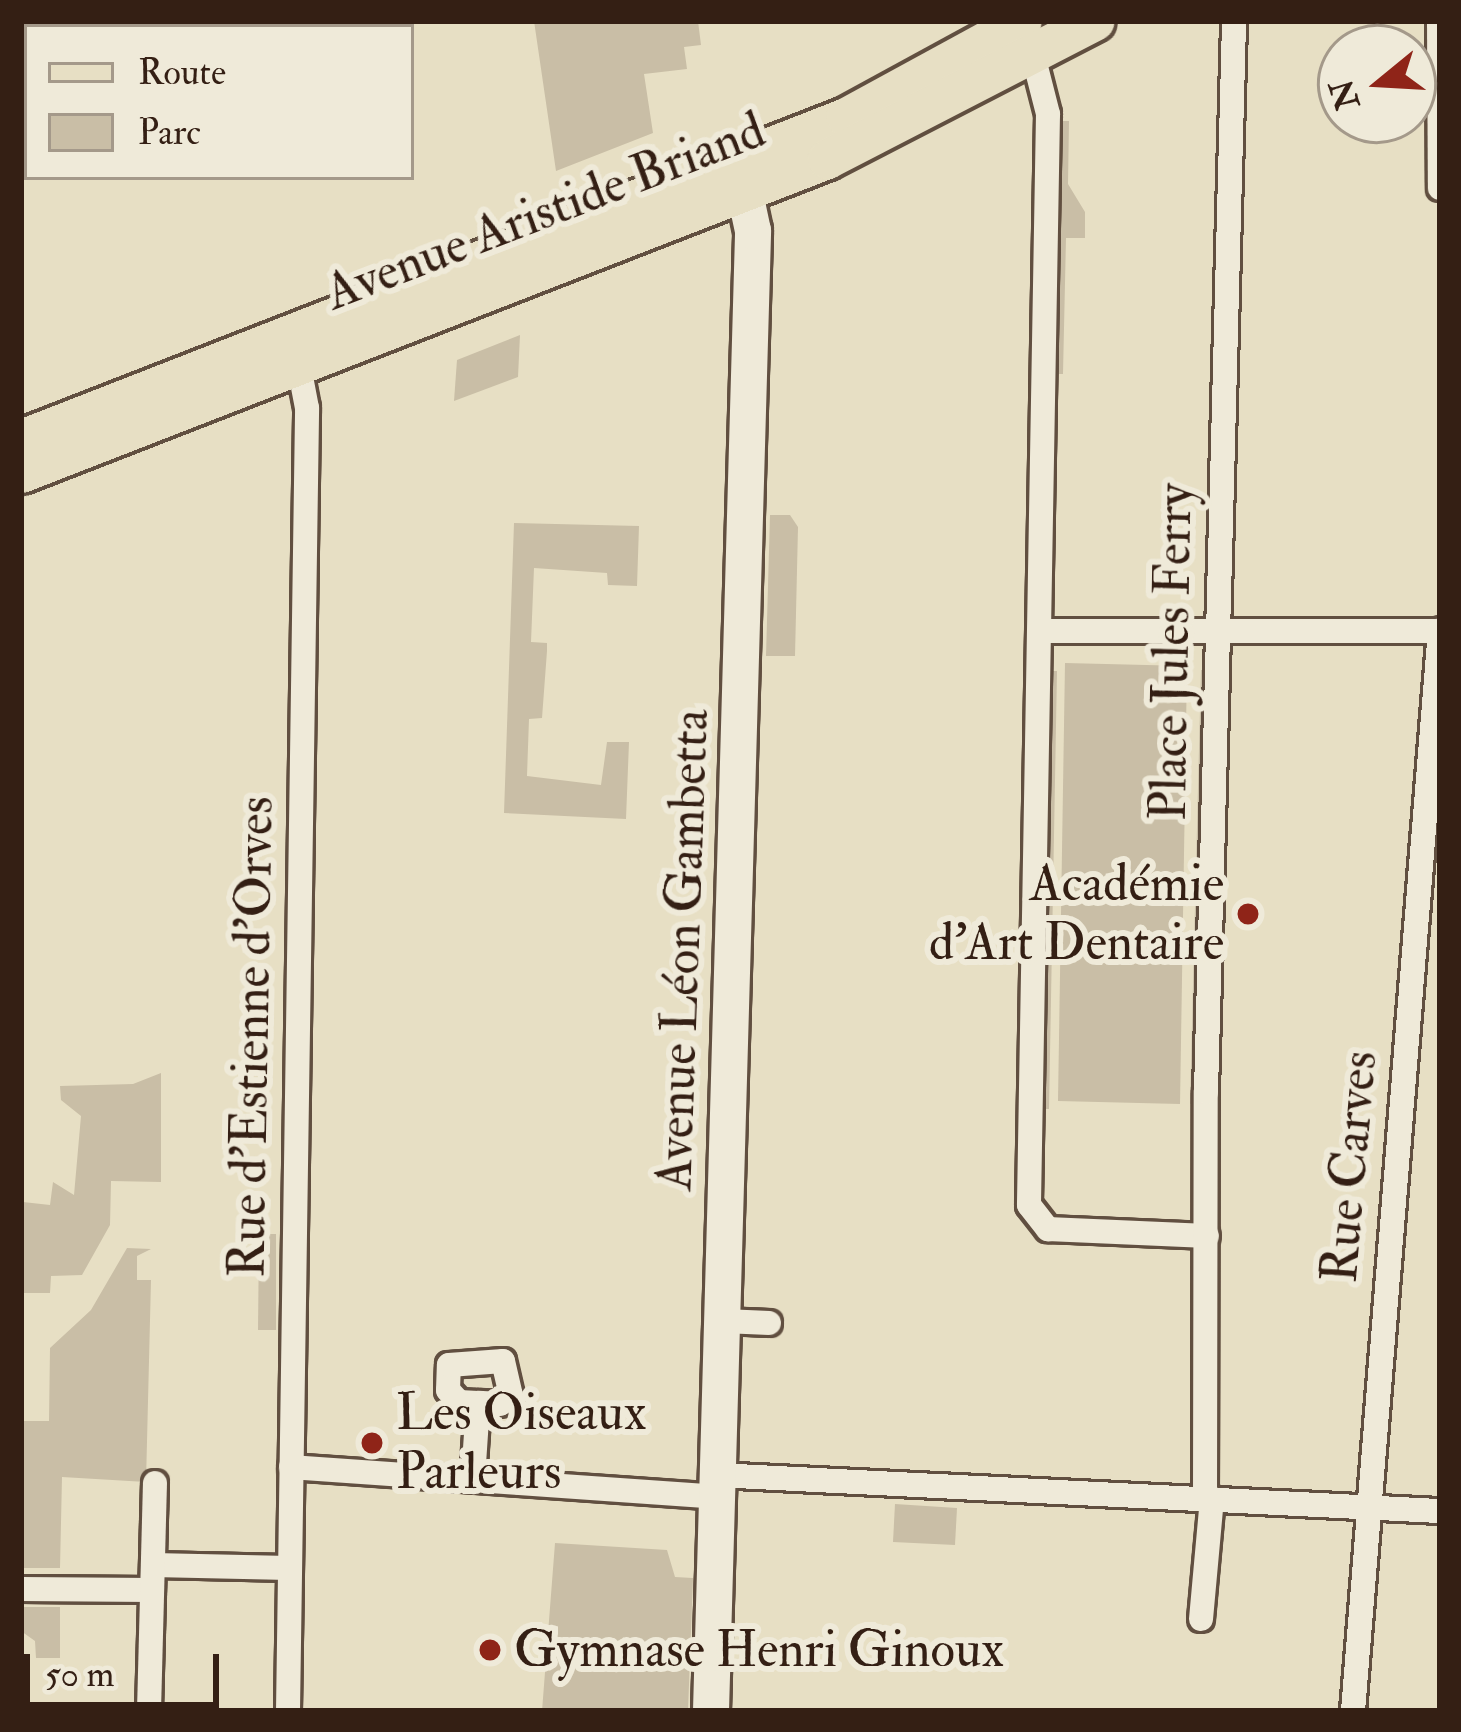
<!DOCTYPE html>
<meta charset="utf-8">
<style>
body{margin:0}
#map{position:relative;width:1461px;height:1732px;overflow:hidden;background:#e7dfc4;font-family:"IM FELL Double Pica",serif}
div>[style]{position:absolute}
.green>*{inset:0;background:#c9bea6}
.roads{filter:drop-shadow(3px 0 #614f40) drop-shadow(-3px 0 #614f40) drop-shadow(0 3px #614f40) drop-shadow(0 -3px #614f40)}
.street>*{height:24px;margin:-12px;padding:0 12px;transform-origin:12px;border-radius:12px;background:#efead9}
.secondary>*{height:36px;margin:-18px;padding:0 18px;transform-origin:18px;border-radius:18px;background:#efead9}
.primary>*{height:39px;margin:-19.5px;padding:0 19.5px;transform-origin:19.5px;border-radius:19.5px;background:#e7dfc4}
.dots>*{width:33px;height:33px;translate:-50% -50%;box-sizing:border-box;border:6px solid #efead9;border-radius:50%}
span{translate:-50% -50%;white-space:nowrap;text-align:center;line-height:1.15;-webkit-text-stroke:12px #efead9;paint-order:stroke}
.street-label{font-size:51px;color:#341f14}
.poi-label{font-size:51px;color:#341f14}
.right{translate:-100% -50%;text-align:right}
.left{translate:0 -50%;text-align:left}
.frame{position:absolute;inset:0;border:24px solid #341f14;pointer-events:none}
.legend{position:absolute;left:24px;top:24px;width:390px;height:156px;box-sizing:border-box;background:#efead9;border:3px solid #a4998a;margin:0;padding:15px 21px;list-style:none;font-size:36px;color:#341f14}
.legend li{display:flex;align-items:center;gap:24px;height:60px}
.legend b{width:60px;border:3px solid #a4998a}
.north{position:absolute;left:1317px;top:24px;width:120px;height:120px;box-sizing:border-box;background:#efead9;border:3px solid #a4998a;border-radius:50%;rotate:252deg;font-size:33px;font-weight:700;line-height:48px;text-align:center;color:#341f14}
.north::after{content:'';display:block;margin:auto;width:42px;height:54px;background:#8f2418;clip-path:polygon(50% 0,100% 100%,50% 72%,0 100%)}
.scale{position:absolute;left:24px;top:1654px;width:195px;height:54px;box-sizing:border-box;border:6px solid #341f14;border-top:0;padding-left:15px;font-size:36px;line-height:42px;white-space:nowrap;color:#341f14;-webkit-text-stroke:9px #efead9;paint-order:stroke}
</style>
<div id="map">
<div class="green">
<i style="clip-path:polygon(534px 21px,698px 21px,701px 45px,684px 47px,687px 69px,644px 74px,653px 133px,556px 171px)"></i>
<i style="clip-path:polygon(1062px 121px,1069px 121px,1068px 184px,1085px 212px,1085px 238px,1066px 238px,1063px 374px,1056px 374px)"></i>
<i style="clip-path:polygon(520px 335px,518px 377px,454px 401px,457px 360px)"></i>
<i style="clip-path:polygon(770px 515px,790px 515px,798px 527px,795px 656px,766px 656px)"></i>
<i style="clip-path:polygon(514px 523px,639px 526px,637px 586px,608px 585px,607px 573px,534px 568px,531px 642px,547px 643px,547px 651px,542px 718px,529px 719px,527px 776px,601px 785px,607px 742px,629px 742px,626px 819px,504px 813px)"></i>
<i style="clip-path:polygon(1065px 663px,1187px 666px,1180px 1104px,1058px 1101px)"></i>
<i style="clip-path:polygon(1201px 670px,1209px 670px,1198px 1104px,1190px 1104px)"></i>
<i style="clip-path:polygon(1050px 671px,1057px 671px,1049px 1109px,1042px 1109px)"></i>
<i style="clip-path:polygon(161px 1073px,161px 1182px,111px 1181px,110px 1225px,82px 1275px,51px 1276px,50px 1293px,23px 1293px,23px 1202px,50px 1205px,53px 1182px,74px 1195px,81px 1116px,61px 1100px,60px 1086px,133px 1084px)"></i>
<i style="clip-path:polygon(259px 1234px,276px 1234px,276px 1330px,258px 1330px)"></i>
<i style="clip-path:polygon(127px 1248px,151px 1249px,137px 1256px,137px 1280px,151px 1280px,146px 1482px,62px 1477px,60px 1568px,21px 1568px,21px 1421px,49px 1421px,50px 1348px,91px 1310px)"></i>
<i style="clip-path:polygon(895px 1504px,957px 1508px,955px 1545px,893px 1542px)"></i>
<i style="clip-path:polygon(555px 1543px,667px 1550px,675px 1577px,693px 1578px,688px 1711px,542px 1711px)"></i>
<i style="clip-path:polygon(21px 1607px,60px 1607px,60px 1658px,36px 1658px,35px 1641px,21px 1631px)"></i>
</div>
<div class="roads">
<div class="street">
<i style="left:1439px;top:21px;width:167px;rotate:89.7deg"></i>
<i style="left:1033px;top:55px;width:61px;rotate:75.7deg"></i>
<i style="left:1048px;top:114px;width:1091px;rotate:91deg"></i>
<i style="left:1029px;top:1205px;width:31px;rotate:52deg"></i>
<i style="left:1048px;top:1229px;width:159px;rotate:2.5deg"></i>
<i style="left:1041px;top:631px;width:399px"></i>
<i style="left:724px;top:1321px;width:45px;rotate:2.5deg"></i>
<i style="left:291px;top:1467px;width:425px;rotate:4deg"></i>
<i style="left:716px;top:1475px;width:725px;rotate:2.85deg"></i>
<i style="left:473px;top:1479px;width:76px;rotate:-86.2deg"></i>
<i style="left:478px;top:1403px;width:19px;rotate:-177deg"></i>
<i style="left:459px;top:1402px;width:16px;rotate:-133deg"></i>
<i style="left:448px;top:1390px;width:25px;rotate:-88deg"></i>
<i style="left:449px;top:1365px;width:54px;rotate:-4.2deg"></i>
<i style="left:503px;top:1361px;width:35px;rotate:77deg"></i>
<i style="left:511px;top:1395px;width:14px;rotate:141deg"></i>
<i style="left:500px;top:1404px;width:22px;rotate:-177deg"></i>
<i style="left:1205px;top:1499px;width:407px;rotate:-89.9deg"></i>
<i style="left:1206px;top:1092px;width:1071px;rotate:-88.5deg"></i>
<i style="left:153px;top:1565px;width:136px;rotate:1.3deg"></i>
<i style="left:21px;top:1589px;width:131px;rotate:0.4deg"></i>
<i style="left:1201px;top:1619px;width:121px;rotate:-84.8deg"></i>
<i style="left:149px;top:1711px;width:228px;rotate:-88.5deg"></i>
<i style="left:288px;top:1711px;width:1303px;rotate:-89.16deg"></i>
<i style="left:307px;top:408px;width:43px;rotate:-100.8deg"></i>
<i style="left:1353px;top:1711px;width:1084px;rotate:-85.4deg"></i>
</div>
<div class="secondary">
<i style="left:711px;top:1711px;width:1481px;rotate:-88.37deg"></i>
<i style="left:753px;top:231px;width:39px;rotate:-102deg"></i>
</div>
<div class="primary">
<i style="left:21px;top:439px;width:886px;rotate:-21.32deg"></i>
<i style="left:846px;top:117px;width:200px;rotate:-28.6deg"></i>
<i style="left:21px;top:473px;width:865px;rotate:-21.28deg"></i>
<i style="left:827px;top:159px;width:301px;rotate:-27.3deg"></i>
</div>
</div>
<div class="dots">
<i style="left:1248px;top:914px;background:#8f2418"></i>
<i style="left:372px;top:1443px;background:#8f2418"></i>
<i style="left:490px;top:1650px;background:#8f2418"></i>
</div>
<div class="street-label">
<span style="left:545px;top:212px;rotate:-21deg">Avenue Aristide Briand</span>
<span style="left:1172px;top:652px;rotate:-89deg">Place Jules Ferry</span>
<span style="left:683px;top:950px;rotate:-88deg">Avenue Léon Gambetta</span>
<span style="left:252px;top:1037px;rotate:-89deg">Rue d'Estienne d'Orves</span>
<span style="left:1350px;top:1167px;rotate:-85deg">Rue Carves</span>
</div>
<div class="poi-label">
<span class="right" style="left:1224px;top:914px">Académie<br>d'Art Dentaire</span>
<span class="left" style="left:396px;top:1443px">Les Oiseaux<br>Parleurs</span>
<span class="left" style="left:514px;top:1650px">Gymnase Henri Ginoux</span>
</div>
<div class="frame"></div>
<ul class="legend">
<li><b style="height:15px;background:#e7dfc4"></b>Route</li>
<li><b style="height:33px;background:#c9bea6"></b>Parc</li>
</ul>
<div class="north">N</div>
<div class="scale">50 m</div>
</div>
